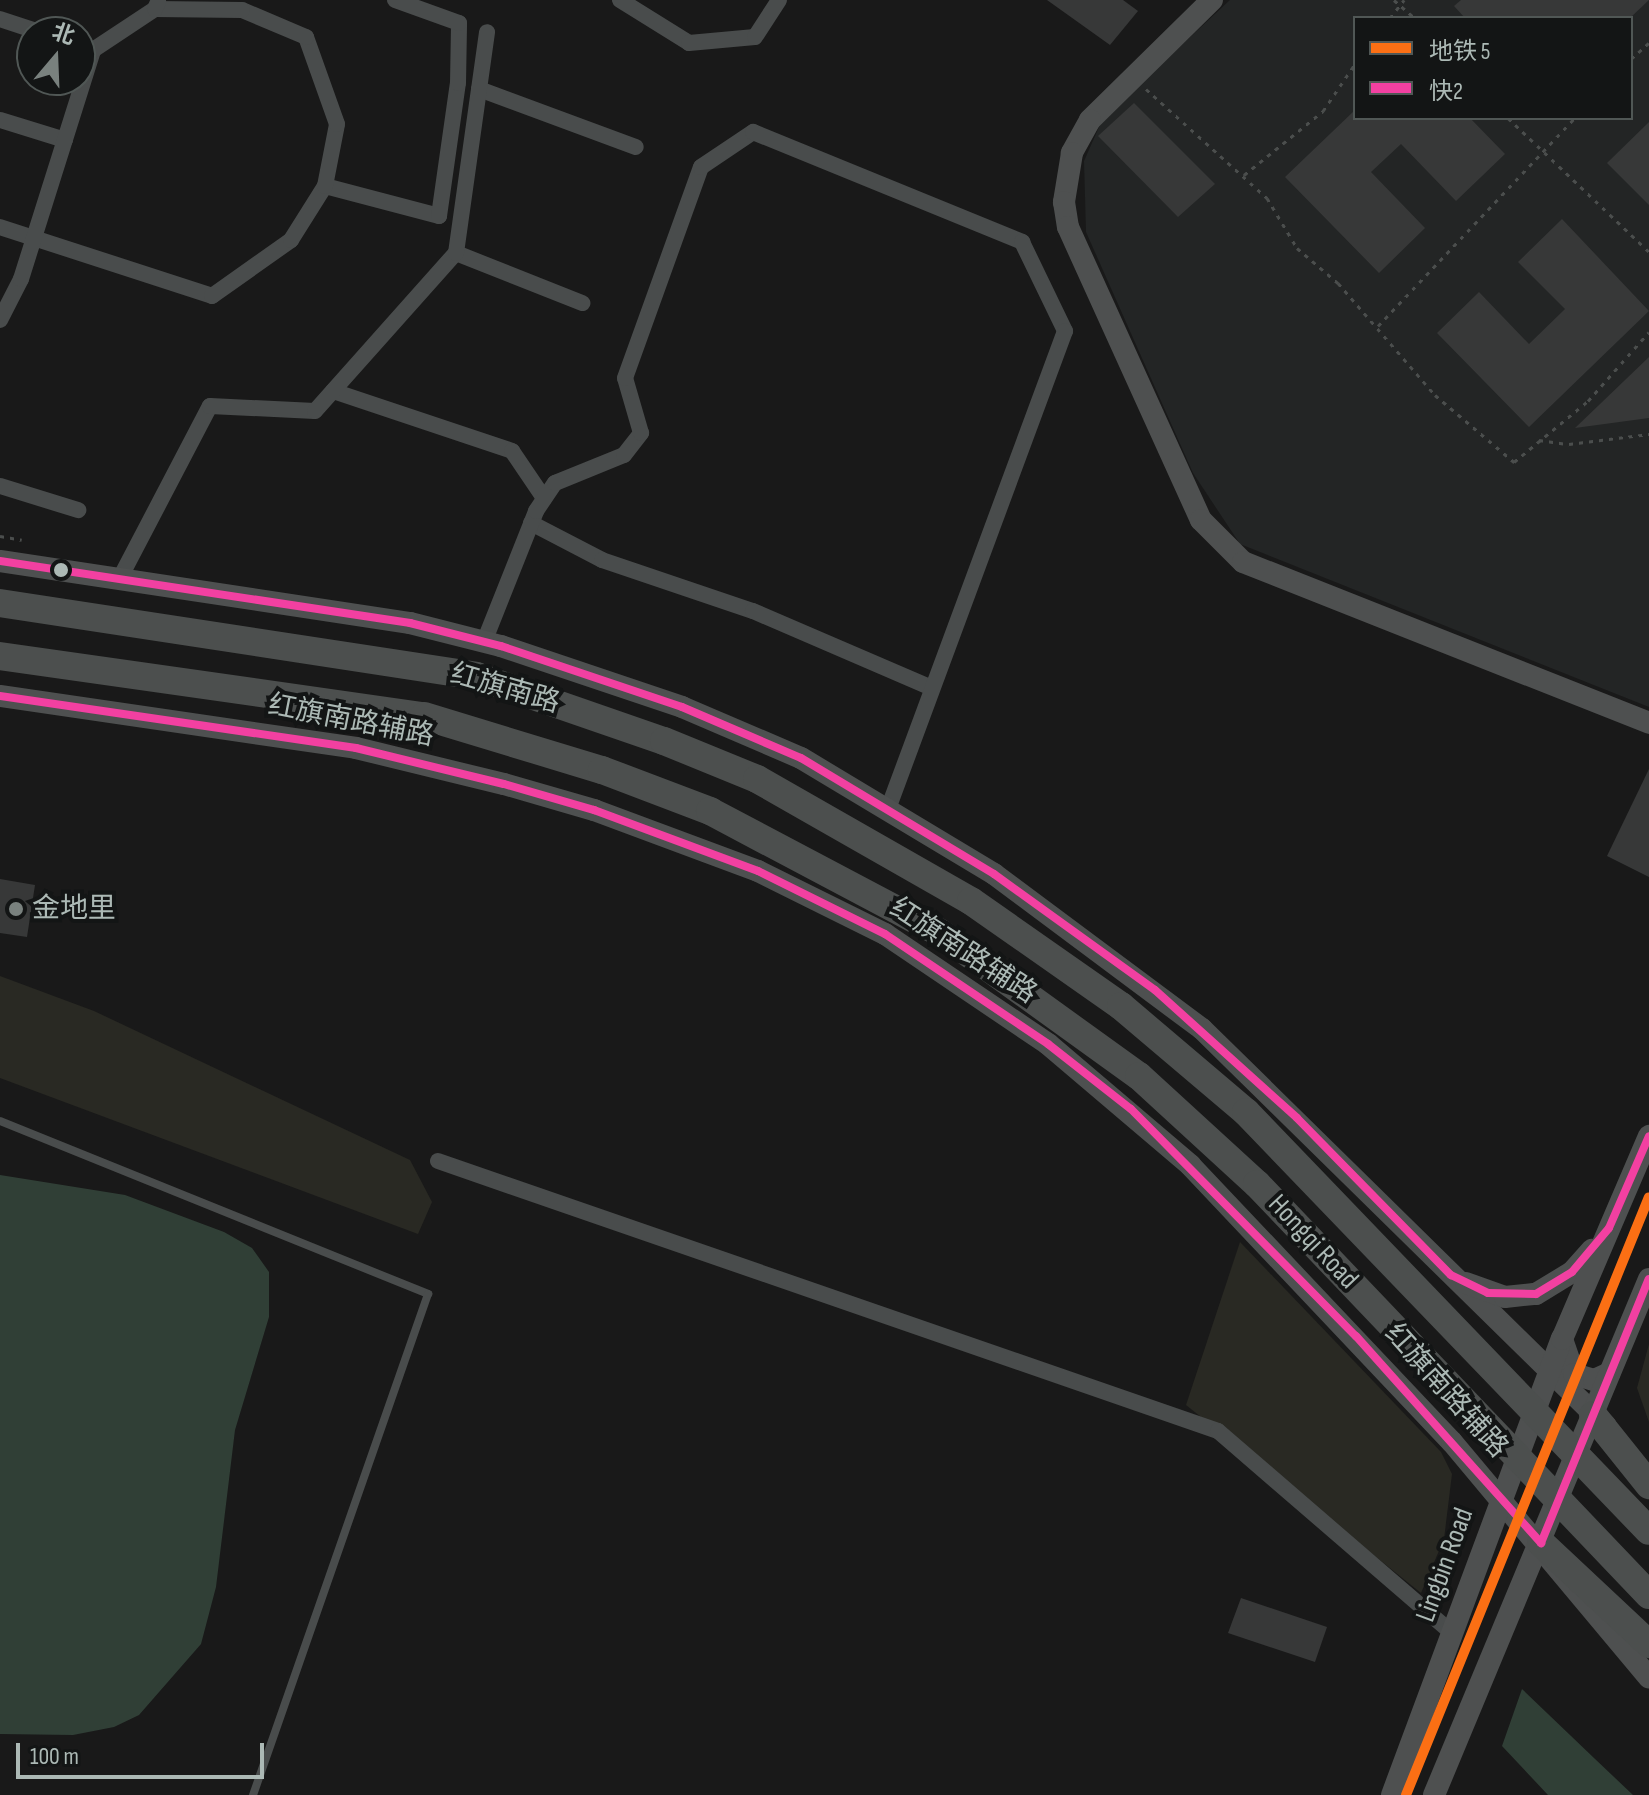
<!DOCTYPE html>
<meta charset="utf-8">
<style>
body{margin:0}
#map{position:relative;width:1649px;height:1795px;overflow:hidden;background:#191919;font-family:"Sofia Sans Condensed","Noto Sans SC",sans-serif}
div>[style]{position:absolute}
.built>*{inset:0;background:#232525}
.green>*{inset:0;background:#292923}
.water>*{inset:0;background:#303f36}
.building>*{inset:0;background:#373838}
.path>*{height:3px;margin-top:-1.5px;transform-origin:0;background:repeating-linear-gradient(90deg,#4b4e4d 0 4px,transparent 0 10px)}
.lane>*{height:8px;margin:-4px;padding:0 4px;transform-origin:4px;border-radius:4px;background:#494c4c}
.street>*{height:16px;margin:-8px;padding:0 8px;transform-origin:8px;border-radius:8px;background:#494c4c}
.secondary>*{height:22px;margin:-11px;padding:0 11px;transform-origin:11px;border-radius:11px;background:#4e5050}
.highway>*{height:28px;margin:-14px;padding:0 14px;transform-origin:14px;border-radius:14px;background:#4c4f4e}
.highway-bridge>*{height:28px;margin:-14px;padding:0 14px;transform-origin:14px;border-radius:14px;background:#4c4f4e}
.bus-1>*{height:8px;margin:-4px;padding:0 4px;transform-origin:4px;border-radius:4px;background:#f240a1}
.metro-1>*{height:10px;margin:-5px;padding:0 5px;transform-origin:5px;border-radius:5px;background:#fb6f14}
.dots>*{width:22px;height:22px;translate:-50% -50%;box-sizing:border-box;border:4px solid #131515;border-radius:50%}
span{translate:-50% -50%;white-space:nowrap;text-align:center;line-height:1.15;-webkit-text-stroke:8px #131515;paint-order:stroke}
.street-label{font-size:28px;color:#acb9b5}
.poi-label{font-size:28px;color:#acb9b5}
.left{translate:0 -50%;text-align:left}
.legend{position:absolute;left:1353px;top:16px;width:280px;height:104px;box-sizing:border-box;background:#131515;border:2px solid #505755;margin:0;padding:10px 14px;list-style:none;font-size:24px;color:#acb9b5}
.legend li{display:flex;align-items:center;gap:16px;height:40px}
.legend b{width:40px;border:2px solid #505755}
.north{position:absolute;left:16px;top:16px;width:80px;height:80px;box-sizing:border-box;background:#131515;border:2px solid #505755;border-radius:50%;rotate:19deg;font-size:22px;font-weight:700;line-height:32px;text-align:center;color:#acb9b5}
.north::after{content:'';display:block;margin:auto;width:28px;height:36px;background:#79817e;clip-path:polygon(50% 0,100% 100%,50% 72%,0 100%)}
.scale{position:absolute;left:16px;top:1743px;width:248px;height:36px;box-sizing:border-box;border:4px solid #acb9b5;border-top:0;padding-left:10px;font-size:24px;line-height:28px;white-space:nowrap;color:#acb9b5;-webkit-text-stroke:6px #131515;paint-order:stroke}
</style>
<div id="map">
<div class="built">
<i style="clip-path:polygon(evenodd,1230px 0,1649px 0,1649px 707px,1240px 544px,1193px 473px,1086px 232px,1084px 161px,1103px 118px,1230px 0,1355px 18px,1631px 18px,1631px 118px,1355px 118px,1355px 18px)"></i>
</div>
<div class="green">
<i style="clip-path:polygon(0 976px,94px 1011px,410px 1160px,432px 1202px,418px 1234px,0 1078px)"></i>
<i style="clip-path:polygon(1240px 1242px,1441px 1452px,1452px 1474px,1444px 1539px,1421px 1593px,1186px 1405px)"></i>
<i style="clip-path:polygon(1649px 1344px,1649px 1422px,1637px 1388px)"></i>
</div>
<div class="water">
<i style="clip-path:polygon(0 1175px,125px 1195px,224px 1232px,252px 1248px,269px 1272px,269px 1317px,235px 1430px,216px 1587px,201px 1644px,139px 1715px,114px 1727px,73px 1735px,0 1734px)"></i>
<i style="clip-path:polygon(1522px 1689px,1594px 1758px,1633px 1795px,1548px 1795px,1502px 1746px)"></i>
</div>
<div class="building">
<i style="clip-path:polygon(1047px 0,1123px 0,1138px 11px,1110px 45px)"></i>
<i style="clip-path:polygon(1461px 0,1649px 0,1630px 18px,1465px 18px,1454px 6px)"></i>
<i style="clip-path:polygon(1134px 103px,1215px 184px,1178px 217px,1098px 136px)"></i>
<i style="clip-path:polygon(1355px 110px,1355px 118px,1470px 118px,1505px 154px,1456px 201px,1401px 144px,1371px 172px,1425px 228px,1379px 273px,1285px 177px)"></i>
<i style="clip-path:polygon(1649px 122px,1649px 205px,1607px 163px)"></i>
<i style="clip-path:polygon(1562px 219px,1649px 311px,1529px 427px,1437px 333px,1479px 292px,1529px 344px,1565px 309px,1518px 262px)"></i>
<i style="clip-path:polygon(1649px 357px,1649px 418px,1575px 428px)"></i>
<i style="clip-path:polygon(1649px 769px,1649px 877px,1607px 856px)"></i>
<i style="clip-path:polygon(0 879px,35px 885px,27px 937px,0 933px)"></i>
<i style="clip-path:polygon(1241px 1598px,1327px 1627px,1315px 1662px,1228px 1633px)"></i>
</div>
<div class="path">
<i style="left:1394px;top:0;width:28px;rotate:41deg"></i>
<i style="left:1390px;top:18px;width:23px;rotate:-52deg"></i>
<i style="left:1631px;top:59px;width:24px;rotate:-42deg"></i>
<i style="left:1146px;top:89px;width:163px;rotate:42deg"></i>
<i style="left:1267px;top:198px;width:58px;rotate:59deg"></i>
<i style="left:1297px;top:248px;width:54px;rotate:40.5deg"></i>
<i style="left:1338px;top:283px;width:148px;rotate:49.1deg"></i>
<i style="left:1435px;top:395px;width:104px;rotate:40.3deg"></i>
<i style="left:1514px;top:462px;width:96px;rotate:-39.5deg"></i>
<i style="left:1588px;top:401px;width:92px;rotate:-48.5deg"></i>
<i style="left:1508px;top:118px;width:195px;rotate:43.5deg"></i>
<i style="left:1244px;top:175px;width:102px;rotate:-39deg"></i>
<i style="left:1323px;top:111px;width:57px;rotate:-55.8deg"></i>
<i style="left:1378px;top:326px;width:286px;rotate:-46.6deg"></i>
<i style="left:1539px;top:440px;width:30px;rotate:8deg"></i>
<i style="left:1569px;top:444px;width:81px;rotate:-7.1deg"></i>
<i style="left:0;top:536px;width:22px;rotate:10deg"></i>
</div>
<div class="lane">
<i style="left:0;top:1121px;width:462px;rotate:22deg"></i>
<i style="left:428px;top:1294px;width:531px;rotate:109.25deg"></i>
</div>
<div class="street">
<i style="left:620px;top:0;width:81px;rotate:31.9deg"></i>
<i style="left:689px;top:43px;width:66px;rotate:-5.2deg"></i>
<i style="left:755px;top:37px;width:44px;rotate:-57deg"></i>
<i style="left:0;top:19px;width:41px;rotate:18.4deg"></i>
<i style="left:479px;top:89px;width:167px;rotate:20.3deg"></i>
<i style="left:0;top:120px;width:68px;rotate:17.1deg"></i>
<i style="left:325px;top:186px;width:118px;rotate:14.7deg"></i>
<i style="left:439px;top:216px;width:134px;rotate:-81.9deg"></i>
<i style="left:458px;top:83px;width:60px;rotate:-89deg"></i>
<i style="left:459px;top:23px;width:68px;rotate:-160.2deg"></i>
<i style="left:0;top:227px;width:223px;rotate:18deg"></i>
<i style="left:212px;top:296px;width:97px;rotate:-35.3deg"></i>
<i style="left:291px;top:240px;width:64px;rotate:-57.8deg"></i>
<i style="left:325px;top:186px;width:63px;rotate:-79deg"></i>
<i style="left:337px;top:124px;width:92px;rotate:-109.6deg"></i>
<i style="left:306px;top:37px;width:69px;rotate:-157.1deg"></i>
<i style="left:242px;top:10px;width:87px;rotate:-179.3deg"></i>
<i style="left:456px;top:253px;width:136px;rotate:21.6deg"></i>
<i style="left:0;top:320px;width:46px;rotate:-62.9deg"></i>
<i style="left:21px;top:279px;width:240px;rotate:-72.5deg"></i>
<i style="left:93px;top:50px;width:74px;rotate:-33.5deg"></i>
<i style="left:155px;top:9px;width:8px;rotate:-67deg"></i>
<i style="left:333px;top:391px;width:189px;rotate:18.5deg"></i>
<i style="left:512px;top:451px;width:57px;rotate:55.8deg"></i>
<i style="left:0;top:486px;width:82px;rotate:17.1deg"></i>
<i style="left:531px;top:523px;width:80px;rotate:27.5deg"></i>
<i style="left:602px;top:560px;width:159px;rotate:18.7deg"></i>
<i style="left:753px;top:611px;width:195px;rotate:23.3deg"></i>
<i style="left:120px;top:578px;width:194px;rotate:-62.4deg"></i>
<i style="left:210px;top:406px;width:105px;rotate:2.7deg"></i>
<i style="left:315px;top:411px;width:212px;rotate:-48.3deg"></i>
<i style="left:456px;top:253px;width:223px;rotate:-82deg"></i>
<i style="left:484px;top:642px;width:141px;rotate:-68.3deg"></i>
<i style="left:536px;top:511px;width:34px;rotate:-56deg"></i>
<i style="left:555px;top:483px;width:74px;rotate:-22.1deg"></i>
<i style="left:624px;top:455px;width:28px;rotate:-52deg"></i>
<i style="left:641px;top:433px;width:57px;rotate:-106.2deg"></i>
<i style="left:625px;top:378px;width:224px;rotate:-70.2deg"></i>
<i style="left:701px;top:167px;width:63px;rotate:-33.9deg"></i>
<i style="left:753px;top:132px;width:291px;rotate:22.2deg"></i>
<i style="left:1022px;top:242px;width:99px;rotate:64.2deg"></i>
<i style="left:1065px;top:331px;width:510px;rotate:110.32deg"></i>
<i style="left:438px;top:1161px;width:825px;rotate:19.09deg"></i>
<i style="left:1218px;top:1431px;width:309px;rotate:40.8deg"></i>
</div>
<div class="secondary">
<i style="left:1212px;top:0;width:171px;rotate:135.5deg"></i>
<i style="left:1090px;top:120px;width:38px;rotate:119deg"></i>
<i style="left:1072px;top:153px;width:50px;rotate:99.3deg"></i>
<i style="left:1064px;top:202px;width:25px;rotate:81deg"></i>
<i style="left:1068px;top:227px;width:322px;rotate:65.6deg"></i>
<i style="left:1201px;top:520px;width:59px;rotate:45deg"></i>
<i style="left:1243px;top:562px;width:437px;rotate:21.6deg"></i>
<i style="left:0;top:561px;width:415px;rotate:8.6deg"></i>
<i style="left:410px;top:623px;width:94px;rotate:14.2deg"></i>
<i style="left:501px;top:646px;width:191px;rotate:18.6deg"></i>
<i style="left:682px;top:707px;width:129px;rotate:23.2deg"></i>
<i style="left:801px;top:758px;width:225px;rotate:31deg"></i>
<i style="left:994px;top:874px;width:259px;rotate:36.7deg"></i>
<i style="left:1202px;top:1029px;width:566px;rotate:44.5deg"></i>
<i style="left:0;top:696px;width:360px;rotate:8.3deg"></i>
<i style="left:356px;top:748px;width:152px;rotate:13.7deg"></i>
<i style="left:504px;top:784px;width:94px;rotate:16.1deg"></i>
<i style="left:594px;top:810px;width:175px;rotate:20.4deg"></i>
<i style="left:758px;top:871px;width:142px;rotate:26.4deg"></i>
<i style="left:885px;top:934px;width:197px;rotate:34deg"></i>
<i style="left:1048px;top:1044px;width:187px;rotate:40.4deg"></i>
<i style="left:1190px;top:1165px;width:381px;rotate:46.6deg"></i>
<i style="left:1452px;top:1442px;width:307px;rotate:50.1deg"></i>
<i style="left:1466px;top:1283px;width:41px;rotate:19.7deg"></i>
<i style="left:1505px;top:1297px;width:31px;rotate:-6deg"></i>
<i style="left:1536px;top:1294px;width:42px;rotate:-31.4deg"></i>
<i style="left:1572px;top:1272px;width:30px;rotate:-48deg"></i>
<i style="left:1562px;top:1339px;width:37px;rotate:71deg"></i>
<i style="left:1574px;top:1374px;width:21px;rotate:17deg"></i>
<i style="left:1594px;top:1380px;width:17px;rotate:-24deg"></i>
<i style="left:1392px;top:1795px;width:487px;rotate:-69.6deg"></i>
<i style="left:1562px;top:1339px;width:221px;rotate:-66.8deg"></i>
<i style="left:1434px;top:1795px;width:559px;rotate:-67.38deg"></i>
</div>
<div class="highway">
<i style="left:0;top:603px;width:482px;rotate:8.7deg"></i>
<i style="left:476px;top:676px;width:199px;rotate:19.1deg"></i>
<i style="left:664px;top:741px;width:100px;rotate:22.2deg"></i>
<i style="left:757px;top:779px;width:246px;rotate:29.7deg"></i>
<i style="left:0;top:656px;width:428px;rotate:8.1deg"></i>
<i style="left:424px;top:716px;width:186px;rotate:16.9deg"></i>
<i style="left:602px;top:770px;width:116px;rotate:20.8deg"></i>
<i style="left:710px;top:811px;width:259px;rotate:27.9deg"></i>
<i style="left:1593px;top:1415px;width:90px;rotate:51.3deg"></i>
<i style="left:1541px;top:1543px;width:148px;rotate:43.1deg"></i>
</div>
<div class="highway-bridge">
<i style="left:971px;top:901px;width:183px;rotate:35deg"></i>
<i style="left:1121px;top:1006px;width:164px;rotate:40.3deg"></i>
<i style="left:1246px;top:1112px;width:581px;rotate:46.12deg"></i>
<i style="left:939px;top:932px;width:246px;rotate:35.8deg"></i>
<i style="left:1139px;top:1076px;width:160px;rotate:42.5deg"></i>
<i style="left:1257px;top:1184px;width:568px;rotate:46.36deg"></i>
</div>
<div class="bus-1">
<i style="left:0;top:561px;width:415px;rotate:8.6deg"></i>
<i style="left:410px;top:623px;width:94px;rotate:14.2deg"></i>
<i style="left:501px;top:646px;width:191px;rotate:18.6deg"></i>
<i style="left:682px;top:707px;width:129px;rotate:23.2deg"></i>
<i style="left:801px;top:758px;width:225px;rotate:31deg"></i>
<i style="left:994px;top:874px;width:198px;rotate:35.8deg"></i>
<i style="left:1155px;top:990px;width:191px;rotate:42deg"></i>
<i style="left:1297px;top:1118px;width:220px;rotate:45.6deg"></i>
<i style="left:1451px;top:1275px;width:41px;rotate:25.9deg"></i>
<i style="left:1488px;top:1293px;width:48px;rotate:1.2deg"></i>
<i style="left:1536px;top:1294px;width:42px;rotate:-31.4deg"></i>
<i style="left:1572px;top:1272px;width:57px;rotate:-49.9deg"></i>
<i style="left:1609px;top:1228px;width:100px;rotate:-66.5deg"></i>
<i style="left:0;top:696px;width:360px;rotate:8.3deg"></i>
<i style="left:356px;top:748px;width:152px;rotate:13.7deg"></i>
<i style="left:504px;top:784px;width:94px;rotate:16.1deg"></i>
<i style="left:594px;top:810px;width:175px;rotate:20.4deg"></i>
<i style="left:758px;top:871px;width:142px;rotate:26.4deg"></i>
<i style="left:885px;top:934px;width:197px;rotate:34deg"></i>
<i style="left:1048px;top:1044px;width:105px;rotate:38.1deg"></i>
<i style="left:1131px;top:1109px;width:320px;rotate:45.3deg"></i>
<i style="left:1356px;top:1336px;width:278px;rotate:48.2deg"></i>
<i style="left:1541px;top:1543px;width:285px;rotate:-67.8deg"></i>
</div>
<div class="metro-1">
<i style="left:1406px;top:1795px;width:645px;rotate:-67.89deg"></i>
</div>
<div class="dots">
<i style="left:61px;top:570px;background:#acb9b5"></i>
<i style="left:16px;top:909px;background:#79817e"></i>
</div>
<div class="street-label">
<span style="left:505px;top:689px;rotate:16deg">红旗南路</span>
<span style="left:351px;top:721px;rotate:11deg">红旗南路辅路</span>
<span style="left:963px;top:951px;rotate:33deg">红旗南路辅路</span>
<span style="left:1313px;top:1242px;rotate:47deg">Hongqi Road</span>
<span style="left:1446px;top:1391px;rotate:48deg">红旗南路辅路</span>
<span style="left:1445px;top:1565px;rotate:-70deg">Lingbin Road</span>
</div>
<div class="poi-label">
<span class="left" style="left:32px;top:909px">金地里</span>
</div>
<ul class="legend">
<li><b style="height:10px;background:#fb6f14"></b>地铁 5</li>
<li><b style="height:10px;background:#f240a1"></b>快2</li>
</ul>
<div class="north">北</div>
<div class="scale">100 m</div>
</div>
